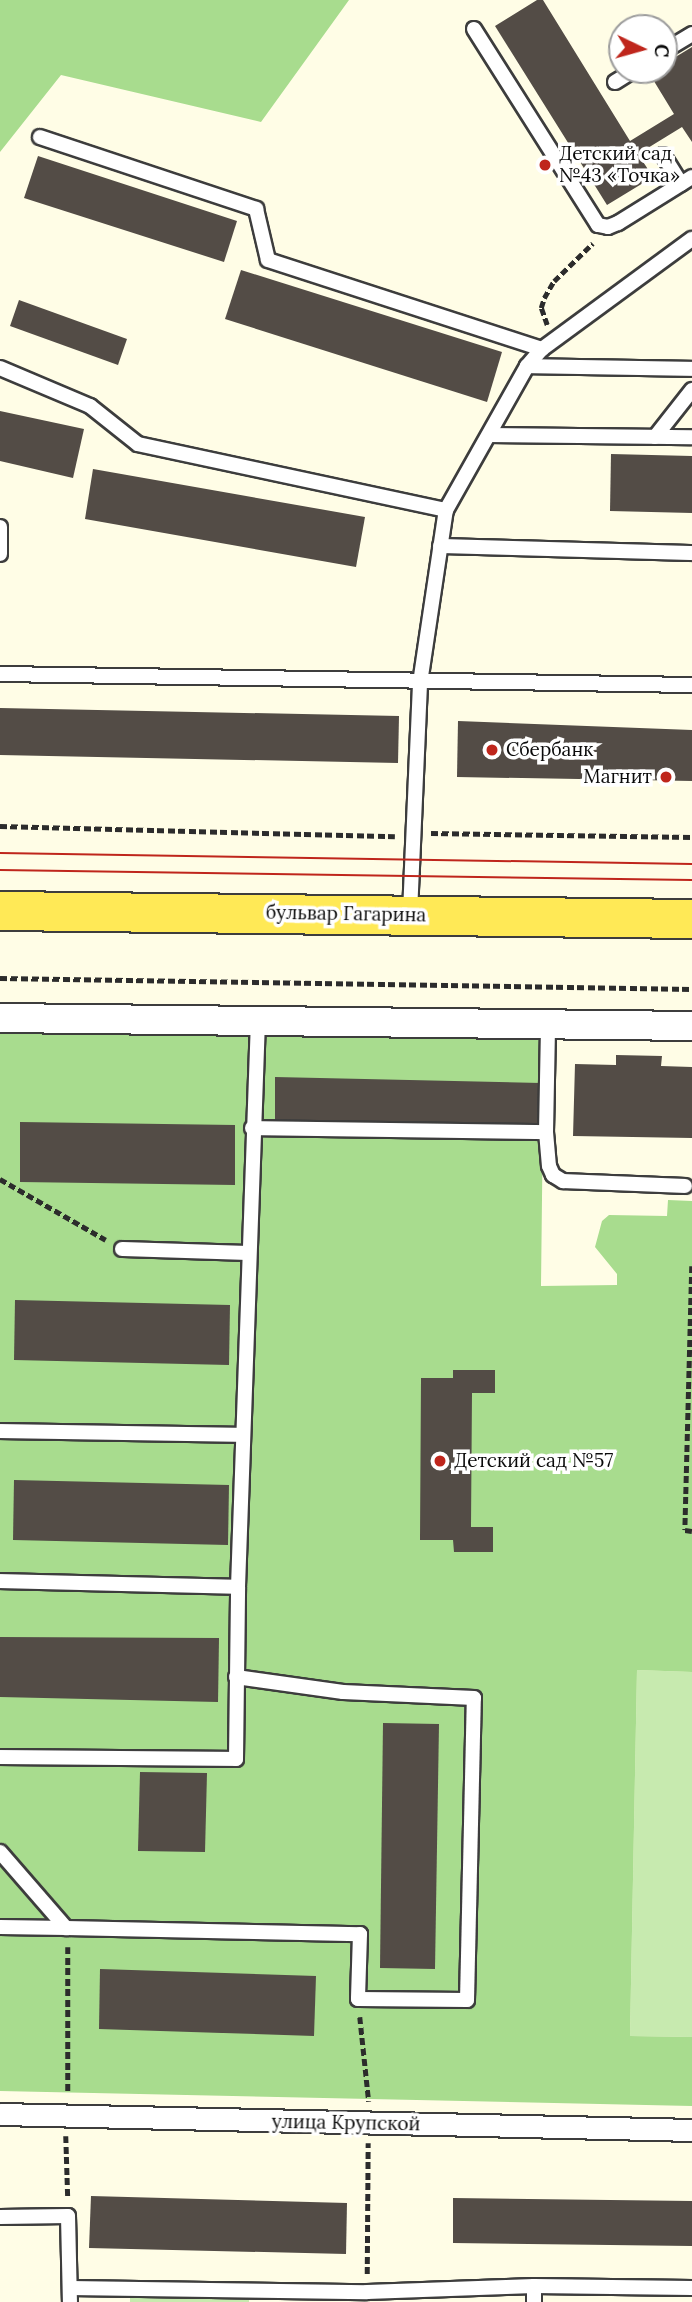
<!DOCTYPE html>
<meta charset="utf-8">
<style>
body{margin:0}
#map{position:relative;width:692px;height:2302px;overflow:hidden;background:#fffde6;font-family:Lora,serif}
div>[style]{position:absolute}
.green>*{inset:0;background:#c7eaaf}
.forest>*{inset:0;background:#a8dc8e}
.building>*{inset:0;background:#534c46}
.path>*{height:4.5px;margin-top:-2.25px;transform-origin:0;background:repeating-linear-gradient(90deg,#2c2c2c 0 7px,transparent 0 10.5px)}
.roads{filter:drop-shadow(2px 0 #3d3d3d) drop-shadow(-2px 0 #3d3d3d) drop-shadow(0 2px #3d3d3d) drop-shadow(0 -2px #3d3d3d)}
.service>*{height:14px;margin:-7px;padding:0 7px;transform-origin:7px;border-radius:7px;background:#fff}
.pedestrian>*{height:21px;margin:-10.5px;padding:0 10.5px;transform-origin:10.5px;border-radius:10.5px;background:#fff}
.minor>*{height:28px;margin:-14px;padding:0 14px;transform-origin:14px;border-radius:14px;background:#fff}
.primary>*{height:38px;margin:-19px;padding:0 19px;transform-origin:19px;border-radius:19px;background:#ffe956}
.tram>*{height:2px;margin:-1px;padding:0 1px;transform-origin:1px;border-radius:1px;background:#bf261c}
.dots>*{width:19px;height:19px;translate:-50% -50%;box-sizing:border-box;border:4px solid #fff;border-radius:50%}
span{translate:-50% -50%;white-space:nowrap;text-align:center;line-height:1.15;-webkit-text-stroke:7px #fff;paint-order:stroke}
.poi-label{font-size:19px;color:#0a0a0a}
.left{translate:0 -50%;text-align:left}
.right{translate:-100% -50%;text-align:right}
.street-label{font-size:19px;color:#0a0a0a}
.north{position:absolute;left:608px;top:14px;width:70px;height:70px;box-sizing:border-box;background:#fff;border:2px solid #9d9d9d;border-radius:50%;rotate:95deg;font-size:19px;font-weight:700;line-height:28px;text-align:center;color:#0a0a0a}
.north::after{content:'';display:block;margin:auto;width:24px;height:32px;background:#bf261c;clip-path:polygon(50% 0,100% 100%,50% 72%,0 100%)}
</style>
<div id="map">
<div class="green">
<i style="clip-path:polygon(637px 1670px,692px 1672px,692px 2037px,630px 2036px)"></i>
<i style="clip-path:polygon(130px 2289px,249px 2291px,249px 2302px,130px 2302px)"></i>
</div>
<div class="forest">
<i style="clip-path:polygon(0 0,349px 0,261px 122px,61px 75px,0 152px)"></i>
<i style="clip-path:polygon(0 1018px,544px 1024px,541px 1286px,617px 1285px,617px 1274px,595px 1247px,602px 1221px,609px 1215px,667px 1216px,668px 1200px,692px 1201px,692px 1672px,637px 1670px,630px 2036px,692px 2037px,692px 2106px,0 2091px)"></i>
</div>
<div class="building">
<i style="clip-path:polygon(537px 0,543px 0,630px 141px,674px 114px,649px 73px,664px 70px,664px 64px,692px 47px,692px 142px,682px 127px,638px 154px,653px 177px,607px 205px,495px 26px)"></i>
<i style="clip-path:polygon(38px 156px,237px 221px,224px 262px,24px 198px)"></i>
<i style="clip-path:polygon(241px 270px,502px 352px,487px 402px,225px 319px)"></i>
<i style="clip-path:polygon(19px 300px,127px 339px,118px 365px,10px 326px)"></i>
<i style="clip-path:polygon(0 411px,84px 429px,73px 478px,0 461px)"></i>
<i style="clip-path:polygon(611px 454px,692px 456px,692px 513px,610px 511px)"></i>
<i style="clip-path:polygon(93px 469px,365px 517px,356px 567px,85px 519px)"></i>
<i style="clip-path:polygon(0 708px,399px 716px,398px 763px,0 755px)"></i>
<i style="clip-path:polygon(458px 721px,692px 730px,692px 781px,457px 777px)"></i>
<i style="clip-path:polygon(616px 1055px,662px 1056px,661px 1066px,692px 1067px,692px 1138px,573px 1136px,575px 1064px,616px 1065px)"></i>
<i style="clip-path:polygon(275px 1077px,541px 1083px,540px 1128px,275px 1123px)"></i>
<i style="clip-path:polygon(20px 1122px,235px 1125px,235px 1185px,20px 1182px)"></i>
<i style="clip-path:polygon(15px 1300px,230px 1305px,229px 1365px,14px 1360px)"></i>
<i style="clip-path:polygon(453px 1370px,495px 1370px,495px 1393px,472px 1393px,471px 1527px,493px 1527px,493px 1552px,454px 1552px,453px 1540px,420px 1540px,421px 1378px,453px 1378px)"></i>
<i style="clip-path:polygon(14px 1480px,229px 1485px,228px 1545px,13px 1540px)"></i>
<i style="clip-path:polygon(0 1637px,219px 1638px,218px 1702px,0 1697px)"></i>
<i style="clip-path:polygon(383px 1723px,439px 1724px,435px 1969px,380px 1968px)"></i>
<i style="clip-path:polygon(140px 1772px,207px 1773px,205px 1852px,138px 1851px)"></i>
<i style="clip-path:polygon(100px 1969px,316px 1976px,314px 2036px,99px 2029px)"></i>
<i style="clip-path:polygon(91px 2196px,347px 2203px,346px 2254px,89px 2248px)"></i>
<i style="clip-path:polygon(453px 2198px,692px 2201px,692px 2246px,453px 2243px)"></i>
</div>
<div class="path">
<i style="left:547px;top:325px;width:18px;rotate:-109deg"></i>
<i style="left:541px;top:308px;width:10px;rotate:-73deg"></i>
<i style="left:544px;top:298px;width:20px;rotate:-60deg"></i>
<i style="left:554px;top:281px;width:54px;rotate:-44.3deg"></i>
<i style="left:0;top:826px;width:395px;rotate:1.5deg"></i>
<i style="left:431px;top:833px;width:261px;rotate:0.9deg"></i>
<i style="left:0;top:978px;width:692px;rotate:0.91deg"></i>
<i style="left:0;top:1179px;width:122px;rotate:29.9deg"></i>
<i style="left:692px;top:1266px;width:264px;rotate:91.5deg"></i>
<i style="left:685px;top:1530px;width:7px;rotate:8deg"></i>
<i style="left:68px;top:1947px;width:146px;rotate:90deg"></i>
<i style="left:360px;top:2017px;width:85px;rotate:84deg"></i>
<i style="left:66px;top:2136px;width:62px;rotate:88.2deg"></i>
<i style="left:367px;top:2274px;width:131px;rotate:-89.6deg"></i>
</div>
<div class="roads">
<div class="service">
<i style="left:474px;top:29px;width:232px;rotate:57.7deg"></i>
<i style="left:598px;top:225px;width:10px;rotate:11deg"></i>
<i style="left:608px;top:227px;width:11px;rotate:-22deg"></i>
<i style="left:618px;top:223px;width:87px;rotate:-31.9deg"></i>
<i style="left:664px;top:51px;width:33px;rotate:-31deg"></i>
<i style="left:615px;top:82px;width:22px;rotate:-32deg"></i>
<i style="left:40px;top:137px;width:228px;rotate:18.4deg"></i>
<i style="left:256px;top:209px;width:52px;rotate:76.8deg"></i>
<i style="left:268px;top:260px;width:288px;rotate:18deg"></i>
<i style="left:663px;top:155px;width:34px;rotate:58deg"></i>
<i style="left:527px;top:366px;width:165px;rotate:1deg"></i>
<i style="left:0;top:368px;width:98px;rotate:22.9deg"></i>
<i style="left:90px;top:406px;width:61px;rotate:38.4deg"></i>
<i style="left:138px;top:444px;width:315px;rotate:12.1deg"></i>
<i style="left:489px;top:435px;width:203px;rotate:0.6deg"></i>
<i style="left:655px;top:437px;width:60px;rotate:-51.8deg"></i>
<i style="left:0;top:527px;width:27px;rotate:90deg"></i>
<i style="left:440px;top:546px;width:252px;rotate:1.6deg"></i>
<i style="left:0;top:674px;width:692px;rotate:0.91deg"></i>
<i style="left:410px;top:913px;width:230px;rotate:-87.5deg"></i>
<i style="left:420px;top:683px;width:175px;rotate:-81.5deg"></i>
<i style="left:446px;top:510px;width:165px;rotate:-60.6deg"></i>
<i style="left:527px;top:366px;width:23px;rotate:-49deg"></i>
<i style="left:542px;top:349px;width:186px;rotate:-36.3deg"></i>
<i style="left:252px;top:1128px;width:294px;rotate:0.8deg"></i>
<i style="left:546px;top:1132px;width:108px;rotate:-88.9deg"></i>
<i style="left:546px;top:1132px;width:34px;rotate:85deg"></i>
<i style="left:549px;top:1166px;width:10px;rotate:66deg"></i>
<i style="left:553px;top:1175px;width:12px;rotate:31deg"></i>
<i style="left:563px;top:1181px;width:122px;rotate:2.3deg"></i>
<i style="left:122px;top:1249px;width:127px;rotate:1.8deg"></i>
<i style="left:0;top:1431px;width:243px;rotate:0.9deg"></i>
<i style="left:0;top:1581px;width:238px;rotate:1.4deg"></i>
<i style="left:0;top:1757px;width:236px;rotate:0.5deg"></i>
<i style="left:236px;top:1759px;width:172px;rotate:-89.3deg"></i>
<i style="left:238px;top:1587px;width:566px;rotate:-87.98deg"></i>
<i style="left:0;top:1852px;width:101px;rotate:49deg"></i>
<i style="left:66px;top:1928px;width:294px;rotate:1.2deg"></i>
<i style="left:360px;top:1934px;width:65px;rotate:91.8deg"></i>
<i style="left:358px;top:1999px;width:109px;rotate:0.5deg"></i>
<i style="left:467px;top:2000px;width:302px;rotate:-88.7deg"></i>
<i style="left:474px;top:1698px;width:131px;rotate:-177.4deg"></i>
<i style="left:343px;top:1692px;width:108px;rotate:-172deg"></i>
<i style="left:0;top:1927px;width:66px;rotate:0.9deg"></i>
<i style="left:0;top:2217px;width:68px;rotate:-0.8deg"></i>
<i style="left:68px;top:2216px;width:86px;rotate:88.7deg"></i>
<i style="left:70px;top:2288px;width:297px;rotate:0.8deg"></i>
<i style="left:367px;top:2292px;width:167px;rotate:-2.1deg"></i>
<i style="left:534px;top:2286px;width:158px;rotate:0.7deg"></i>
<i style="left:534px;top:2302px;width:16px;rotate:-90deg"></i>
</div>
<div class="pedestrian">
<i style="left:0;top:2114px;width:692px;rotate:1.32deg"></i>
</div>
<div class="minor">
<i style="left:0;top:1018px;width:692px;rotate:0.66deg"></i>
</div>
<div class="primary">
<i style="left:0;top:911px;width:692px;rotate:0.66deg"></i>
</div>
</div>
<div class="tram">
<i style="left:0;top:853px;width:692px;rotate:0.91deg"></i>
<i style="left:0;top:870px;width:692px;rotate:0.83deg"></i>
</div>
<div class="dots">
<i style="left:545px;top:165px;background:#bf261c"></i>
<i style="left:492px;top:750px;background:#bf261c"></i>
<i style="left:666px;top:777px;background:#bf261c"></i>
<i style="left:440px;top:1461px;background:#bf261c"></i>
</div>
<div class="poi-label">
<span class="left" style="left:559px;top:165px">Детский сад<br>№43 «Точка»</span>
<span class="left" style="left:506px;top:750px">Сбербанк</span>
<span class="right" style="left:652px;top:777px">Магнит</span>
<span class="left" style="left:454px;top:1461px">Детский сад №57</span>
</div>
<div class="street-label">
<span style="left:346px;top:914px;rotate:1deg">бульвар Гагарина</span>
<span style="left:346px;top:2123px;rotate:1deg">улица Крупской</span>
</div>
<div class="north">С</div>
</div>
